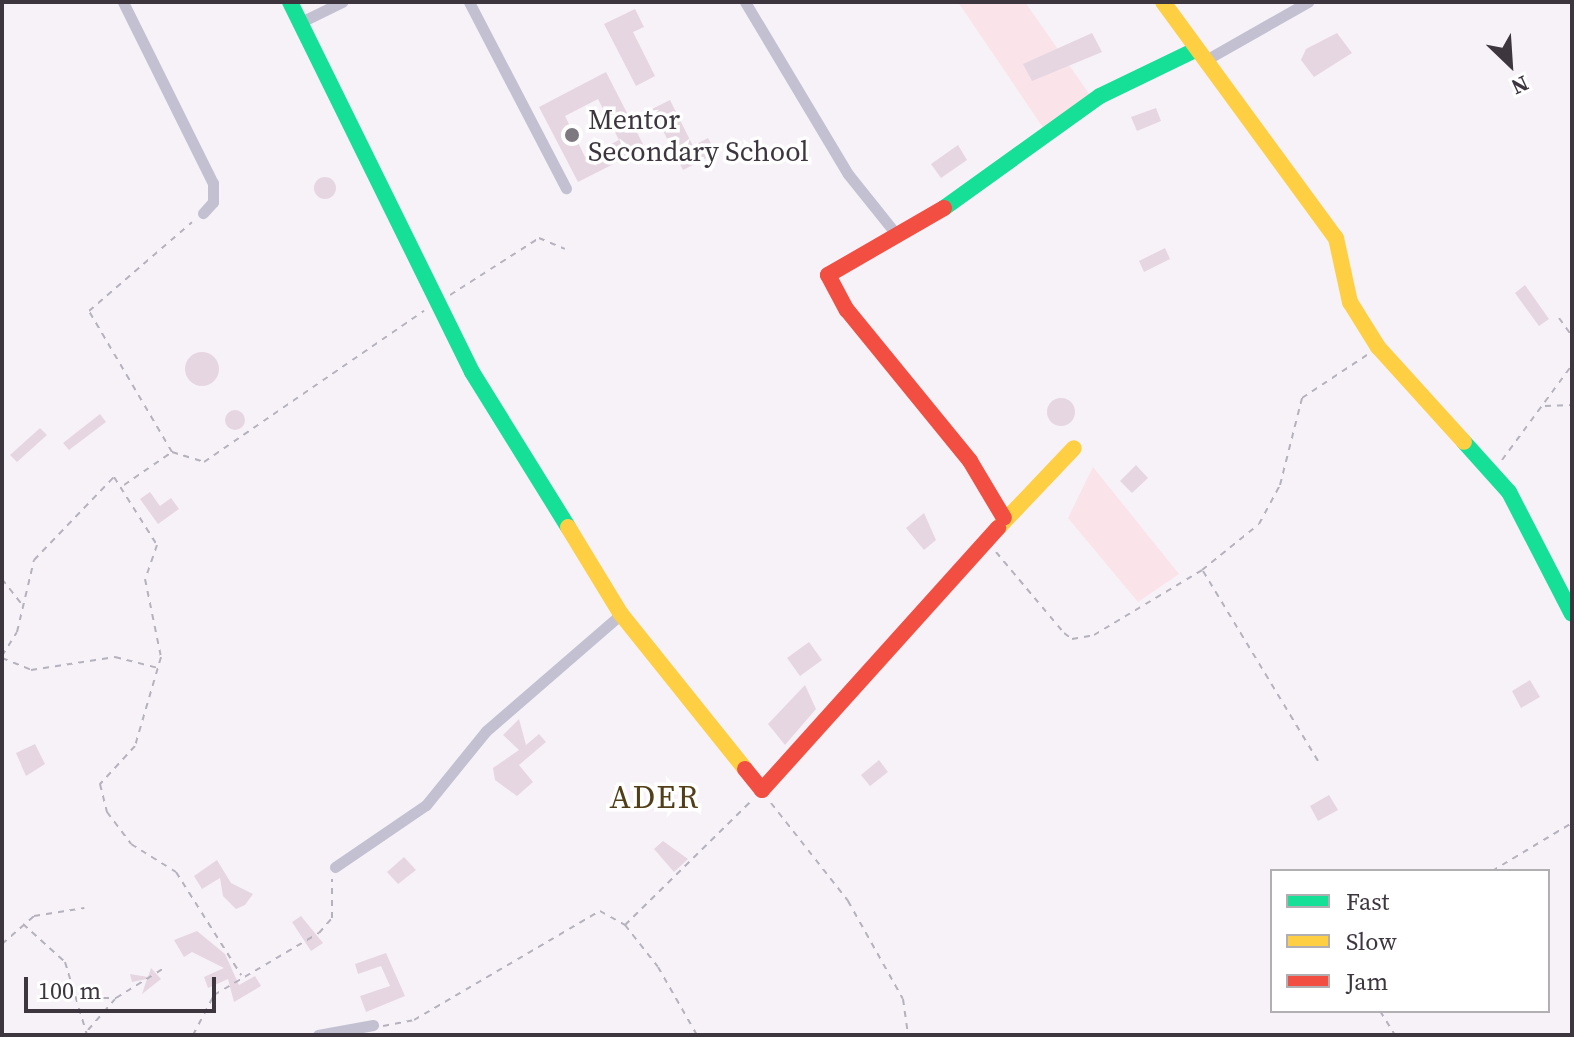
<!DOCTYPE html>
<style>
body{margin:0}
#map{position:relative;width:1574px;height:1037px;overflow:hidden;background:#f7f2f8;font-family:"Source Serif 4",serif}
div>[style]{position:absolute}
.green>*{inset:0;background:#fae3e9}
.building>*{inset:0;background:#e6d6e1}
.round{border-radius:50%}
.path>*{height:2px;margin-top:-1px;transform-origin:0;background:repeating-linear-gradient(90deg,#b5b2bd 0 6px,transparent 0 12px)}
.street>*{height:11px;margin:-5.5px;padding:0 5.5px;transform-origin:5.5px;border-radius:5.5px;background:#c3c1d1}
.fast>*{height:16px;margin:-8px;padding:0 8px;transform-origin:8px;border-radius:8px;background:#16e098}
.slow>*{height:16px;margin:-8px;padding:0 8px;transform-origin:8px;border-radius:8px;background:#ffcf43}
.jam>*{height:16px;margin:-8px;padding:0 8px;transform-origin:8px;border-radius:8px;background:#f24e42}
.dots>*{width:22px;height:22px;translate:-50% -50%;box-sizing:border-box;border:4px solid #fff;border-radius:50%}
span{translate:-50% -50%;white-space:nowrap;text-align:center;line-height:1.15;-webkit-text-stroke:7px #fff;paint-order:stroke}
.poi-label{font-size:28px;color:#3d363f}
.left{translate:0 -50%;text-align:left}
.quarter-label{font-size:32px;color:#503f18;letter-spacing:2px}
.frame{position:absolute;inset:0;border:4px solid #3d363f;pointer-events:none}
.legend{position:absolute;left:1270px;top:869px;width:280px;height:144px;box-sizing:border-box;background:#fff;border:2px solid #b1afb2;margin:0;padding:10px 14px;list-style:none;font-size:24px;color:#3d363f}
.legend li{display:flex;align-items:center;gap:16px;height:40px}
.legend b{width:40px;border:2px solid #b1afb2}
.north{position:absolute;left:1470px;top:24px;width:80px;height:80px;-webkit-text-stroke:6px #fff;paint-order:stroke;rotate:155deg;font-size:22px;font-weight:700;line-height:32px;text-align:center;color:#3d363f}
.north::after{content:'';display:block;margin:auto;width:28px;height:36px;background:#3d363f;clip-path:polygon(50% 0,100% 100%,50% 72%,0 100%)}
.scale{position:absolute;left:24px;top:977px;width:192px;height:36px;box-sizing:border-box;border:4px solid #3d363f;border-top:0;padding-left:10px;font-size:24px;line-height:28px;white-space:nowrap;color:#3d363f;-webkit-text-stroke:6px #fff;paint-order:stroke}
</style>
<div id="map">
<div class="green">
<i style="clip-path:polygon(958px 2px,1025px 2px,1092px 98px,1044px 129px)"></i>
<i style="clip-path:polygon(1093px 467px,1179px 574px,1138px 602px,1068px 518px)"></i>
</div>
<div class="building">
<i style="clip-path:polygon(635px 9px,644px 27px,633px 32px,655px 76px,636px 86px,604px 24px)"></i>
<i style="clip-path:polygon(1092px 33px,1102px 52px,1032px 81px,1023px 64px)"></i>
<i style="clip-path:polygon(1337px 33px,1352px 53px,1314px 77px,1301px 60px,1306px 49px)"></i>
<i style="clip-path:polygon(evenodd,606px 72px,645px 148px,578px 182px,539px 107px,606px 72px,598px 99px,619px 140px,585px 157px,565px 116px,598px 99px)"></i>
<i style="clip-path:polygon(670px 100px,693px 146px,708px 138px,716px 153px,683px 170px,652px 109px)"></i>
<i style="clip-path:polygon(1156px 108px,1161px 121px,1137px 131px,1131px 117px)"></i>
<i style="clip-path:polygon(958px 145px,967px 160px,941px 178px,931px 164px)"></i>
<i class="round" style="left:314px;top:177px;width:22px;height:22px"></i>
<i style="clip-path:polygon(1165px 248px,1170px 259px,1144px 272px,1139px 261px)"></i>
<i style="clip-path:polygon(1525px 285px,1549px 319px,1539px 326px,1515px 293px)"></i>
<i class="round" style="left:185px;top:352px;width:34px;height:34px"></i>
<i class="round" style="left:1047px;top:398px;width:28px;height:28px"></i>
<i class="round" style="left:225px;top:410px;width:20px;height:20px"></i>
<i style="clip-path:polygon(100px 414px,106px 422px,69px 450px,63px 443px)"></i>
<i style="clip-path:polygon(40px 428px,47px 435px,17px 462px,10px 455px)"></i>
<i style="clip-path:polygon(1136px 465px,1148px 478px,1132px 493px,1120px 481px)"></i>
<i style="clip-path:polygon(150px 492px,160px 506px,171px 498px,179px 509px,158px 524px,140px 499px)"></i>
<i style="clip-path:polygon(924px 513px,936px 540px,924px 550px,906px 528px)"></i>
<i style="clip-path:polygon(809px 642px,822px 660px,800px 676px,787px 658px)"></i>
<i style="clip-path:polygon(1530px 680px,1540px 697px,1521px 708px,1512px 691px)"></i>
<i style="clip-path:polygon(805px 685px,816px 709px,785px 745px,768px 724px)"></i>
<i style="clip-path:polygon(519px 719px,526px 745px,539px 734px,546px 742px,519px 765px,533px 782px,517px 796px,495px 780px,493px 768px,519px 750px,503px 735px)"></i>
<i style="clip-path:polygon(35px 744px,45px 764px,26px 776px,16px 753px)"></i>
<i style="clip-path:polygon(879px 760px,888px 772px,870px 786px,861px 775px)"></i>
<i style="clip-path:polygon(1329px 795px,1338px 810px,1318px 821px,1310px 806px)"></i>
<i style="clip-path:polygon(663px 841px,688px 859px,674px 872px,654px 849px)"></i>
<i style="clip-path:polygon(404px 857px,416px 870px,398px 884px,387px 872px)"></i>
<i style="clip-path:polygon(217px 860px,231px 883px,253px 894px,245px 905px,236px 909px,223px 896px,220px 878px,202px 889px,194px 876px)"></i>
<i style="clip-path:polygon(301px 916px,323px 943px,311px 951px,292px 922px)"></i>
<i style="clip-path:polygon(197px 931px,225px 954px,239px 985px,255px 976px,261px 986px,234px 1002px,228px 979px,208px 988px,204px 977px,224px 968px,192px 952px,184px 957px,174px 940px)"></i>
<i style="clip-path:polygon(386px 953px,405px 996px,366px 1012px,360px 996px,390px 986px,381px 966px,358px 974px,355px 964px)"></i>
<i style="clip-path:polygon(151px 968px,161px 979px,142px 994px,147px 979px,132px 982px,130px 974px,148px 977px)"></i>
</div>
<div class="path">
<i style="left:450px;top:295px;width:106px;rotate:-32.6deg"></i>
<i style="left:539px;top:238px;width:28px;rotate:23deg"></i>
<i style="left:1559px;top:318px;width:22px;rotate:54deg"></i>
<i style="left:1545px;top:406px;width:27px;rotate:-2deg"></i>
<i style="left:172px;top:452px;width:164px;rotate:-120.5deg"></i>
<i style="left:89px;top:311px;width:136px;rotate:-40.8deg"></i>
<i style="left:1502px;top:460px;width:118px;rotate:-53.6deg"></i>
<i style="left:124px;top:485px;width:58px;rotate:-34.5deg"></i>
<i style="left:172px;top:452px;width:34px;rotate:17deg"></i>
<i style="left:204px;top:462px;width:267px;rotate:-34.5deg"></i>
<i style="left:996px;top:552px;width:106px;rotate:50deg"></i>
<i style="left:1064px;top:633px;width:10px;rotate:37deg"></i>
<i style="left:1072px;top:639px;width:22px;rotate:-10deg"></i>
<i style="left:1094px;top:635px;width:126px;rotate:-31deg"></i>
<i style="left:1202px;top:570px;width:73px;rotate:-38.9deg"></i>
<i style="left:1259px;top:524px;width:44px;rotate:-61.7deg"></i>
<i style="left:1280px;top:485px;width:90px;rotate:-75.8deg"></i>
<i style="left:1302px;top:398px;width:78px;rotate:-33.5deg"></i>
<i style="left:1203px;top:571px;width:222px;rotate:58.8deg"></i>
<i style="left:2px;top:579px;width:31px;rotate:52deg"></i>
<i style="left:2px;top:656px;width:28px;rotate:-58deg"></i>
<i style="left:17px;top:632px;width:74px;rotate:-76.7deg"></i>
<i style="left:34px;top:560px;width:115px;rotate:-46.1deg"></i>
<i style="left:114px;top:477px;width:80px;rotate:57.7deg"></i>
<i style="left:157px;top:545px;width:36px;rotate:109deg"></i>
<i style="left:145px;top:579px;width:80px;rotate:78.4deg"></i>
<i style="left:161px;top:657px;width:93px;rotate:106.3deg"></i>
<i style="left:135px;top:746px;width:52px;rotate:132.6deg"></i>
<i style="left:100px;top:784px;width:29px;rotate:76deg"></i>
<i style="left:107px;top:812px;width:40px;rotate:53deg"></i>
<i style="left:131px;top:844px;width:53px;rotate:31.9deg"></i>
<i style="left:176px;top:872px;width:122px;rotate:57.7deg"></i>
<i style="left:2px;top:658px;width:31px;rotate:22deg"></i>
<i style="left:31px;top:670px;width:85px;rotate:-8.8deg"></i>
<i style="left:115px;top:657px;width:44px;rotate:14.3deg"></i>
<i style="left:771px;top:803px;width:125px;rotate:51.8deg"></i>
<i style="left:848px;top:901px;width:112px;rotate:60.7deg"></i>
<i style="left:903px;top:999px;width:36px;rotate:82deg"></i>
<i style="left:1492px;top:871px;width:93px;rotate:-31deg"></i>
<i style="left:23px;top:924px;width:57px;rotate:42.1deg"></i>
<i style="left:65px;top:962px;width:76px;rotate:73.2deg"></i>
<i style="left:625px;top:925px;width:178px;rotate:-44.5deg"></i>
<i style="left:2px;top:944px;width:43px;rotate:-41.2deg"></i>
<i style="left:34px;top:916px;width:51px;rotate:-9.1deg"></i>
<i style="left:79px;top:998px;width:37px"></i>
<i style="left:116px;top:998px;width:57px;rotate:-32deg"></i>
<i style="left:1380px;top:1011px;width:28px;rotate:58deg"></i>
<i style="left:383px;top:1026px;width:32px;rotate:-11deg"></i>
<i style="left:414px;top:1020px;width:216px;rotate:-30.4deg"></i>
<i style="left:600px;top:911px;width:29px;rotate:29deg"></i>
<i style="left:625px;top:925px;width:53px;rotate:51.8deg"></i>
<i style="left:658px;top:967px;width:78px;rotate:60.2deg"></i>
<i style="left:88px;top:1030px;width:41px;rotate:-48.9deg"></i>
<i style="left:193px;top:1035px;width:45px;rotate:-62.3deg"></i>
<i style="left:214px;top:995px;width:122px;rotate:-30.6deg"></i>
<i style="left:319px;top:933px;width:20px;rotate:-49deg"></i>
<i style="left:332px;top:918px;width:39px;rotate:-90deg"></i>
</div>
<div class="street">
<i style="left:123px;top:2px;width:202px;rotate:63.6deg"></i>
<i style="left:213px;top:183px;width:19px;rotate:90deg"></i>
<i style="left:213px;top:202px;width:15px;rotate:132deg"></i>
<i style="left:469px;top:2px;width:210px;rotate:62.5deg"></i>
<i style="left:745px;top:2px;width:200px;rotate:59.1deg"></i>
<i style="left:848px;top:174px;width:77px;rotate:51.3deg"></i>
<i style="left:301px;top:22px;width:46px;rotate:-26deg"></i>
<i style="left:1204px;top:61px;width:120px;rotate:-29.6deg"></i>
<i style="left:335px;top:867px;width:110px;rotate:-34.3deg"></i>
<i style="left:426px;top:805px;width:95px;rotate:-51deg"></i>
<i style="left:486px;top:731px;width:179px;rotate:-40.9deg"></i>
<i style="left:318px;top:1035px;width:56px;rotate:-10.3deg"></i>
</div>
<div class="fast">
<i style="left:290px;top:2px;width:412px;rotate:63.8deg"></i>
<i style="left:472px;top:372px;width:182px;rotate:58.2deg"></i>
<i style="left:944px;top:208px;width:192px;rotate:-35.7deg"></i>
<i style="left:1100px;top:96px;width:106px;rotate:-25.8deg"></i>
<i style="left:1464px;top:442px;width:67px;rotate:48deg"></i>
<i style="left:1509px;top:492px;width:137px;rotate:62.7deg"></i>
</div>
<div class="slow">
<i style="left:1163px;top:2px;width:293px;rotate:53.8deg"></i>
<i style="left:1336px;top:238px;width:66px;rotate:77.7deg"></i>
<i style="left:1350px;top:302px;width:53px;rotate:58.1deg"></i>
<i style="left:1378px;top:347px;width:128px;rotate:47.8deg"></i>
<i style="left:568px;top:527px;width:102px;rotate:58.7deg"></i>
<i style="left:621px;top:614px;width:198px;rotate:51.3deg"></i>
<i style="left:998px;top:528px;width:110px;rotate:-46.5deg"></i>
</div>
<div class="jam">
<i style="left:944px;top:208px;width:134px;rotate:150deg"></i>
<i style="left:828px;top:275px;width:40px;rotate:62deg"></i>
<i style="left:847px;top:310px;width:195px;rotate:50.8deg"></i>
<i style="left:970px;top:461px;width:66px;rotate:59.2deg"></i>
<i style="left:745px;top:769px;width:27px;rotate:51deg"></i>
<i style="left:762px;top:790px;width:353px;rotate:-48deg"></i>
</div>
<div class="dots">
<i style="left:572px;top:135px;background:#7e7880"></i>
</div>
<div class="poi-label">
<span class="left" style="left:588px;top:135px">Mentor<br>Secondary School</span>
</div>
<div class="quarter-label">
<span style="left:655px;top:797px">ADER</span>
</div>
<div class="frame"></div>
<ul class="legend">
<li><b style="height:10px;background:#16e098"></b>Fast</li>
<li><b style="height:10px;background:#ffcf43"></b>Slow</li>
<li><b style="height:10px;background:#f24e42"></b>Jam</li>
</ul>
<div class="north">N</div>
<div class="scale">100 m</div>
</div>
